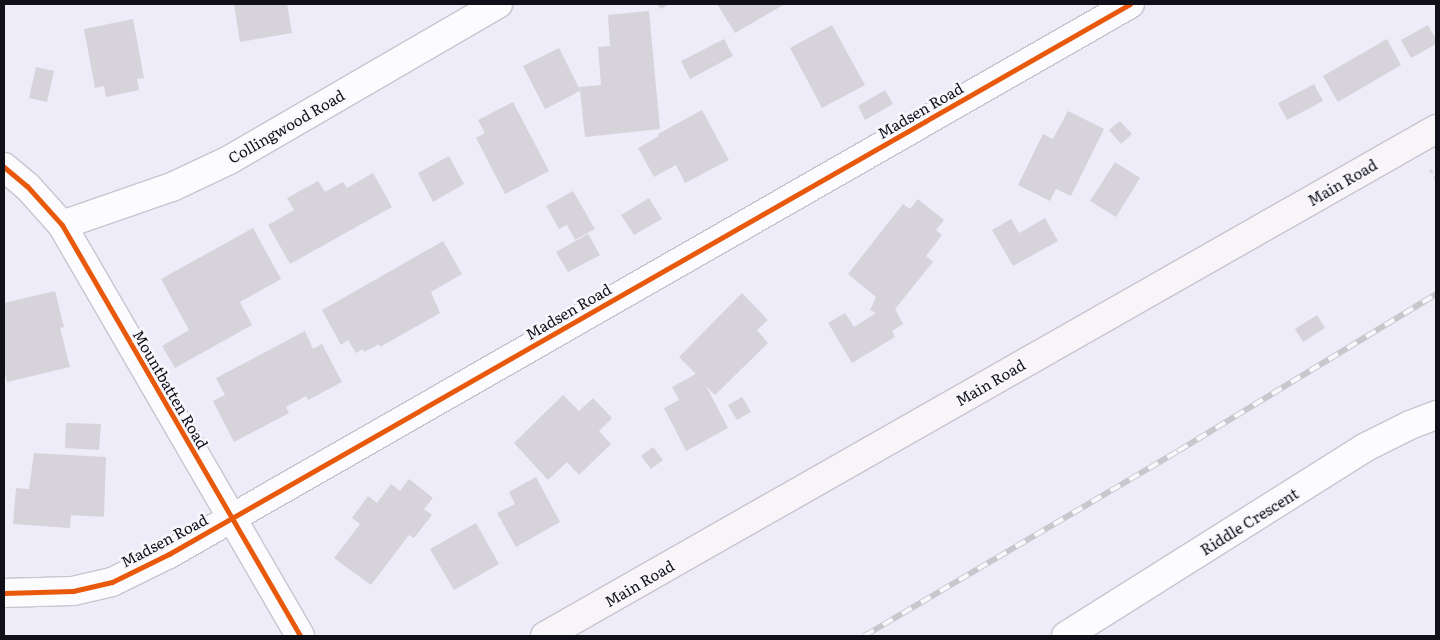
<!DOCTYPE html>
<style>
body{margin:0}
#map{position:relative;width:1440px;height:640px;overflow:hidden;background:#eeecf9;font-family:Literata,serif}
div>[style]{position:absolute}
.building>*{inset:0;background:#d7d3db}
.path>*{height:3px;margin-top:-1.5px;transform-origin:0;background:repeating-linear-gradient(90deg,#dad9de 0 4px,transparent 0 8px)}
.roads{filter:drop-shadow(1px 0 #c7c5d0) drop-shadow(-1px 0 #c7c5d0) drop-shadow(0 1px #c7c5d0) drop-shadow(0 -1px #c7c5d0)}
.minor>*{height:28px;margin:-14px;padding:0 14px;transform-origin:14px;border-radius:14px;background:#fcfcfe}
.major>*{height:28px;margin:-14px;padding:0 14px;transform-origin:14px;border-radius:14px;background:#f8f4f8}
.rail>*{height:5.5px;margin-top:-2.75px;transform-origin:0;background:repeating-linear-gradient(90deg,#f8f7fc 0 11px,#c9c7cb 0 22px);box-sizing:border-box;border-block:1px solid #c9c7cb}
.cycleway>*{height:5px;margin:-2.5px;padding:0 2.5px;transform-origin:2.5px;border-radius:2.5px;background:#e8590c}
span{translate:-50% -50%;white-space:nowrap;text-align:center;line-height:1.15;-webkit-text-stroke:5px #f8f7fc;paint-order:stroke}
.street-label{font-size:15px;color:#110f17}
.frame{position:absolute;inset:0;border:5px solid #110f17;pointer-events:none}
</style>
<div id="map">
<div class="building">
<i style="clip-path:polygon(234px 4px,287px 4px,292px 33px,240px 42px)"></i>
<i style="clip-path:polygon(657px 4px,669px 4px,661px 9px)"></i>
<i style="clip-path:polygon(717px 4px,785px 4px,735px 33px)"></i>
<i style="clip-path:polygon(649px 11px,660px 129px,585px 137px,580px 91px,545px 109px,523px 66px,559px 48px,580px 90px,579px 87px,601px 85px,598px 47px,610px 46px,608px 15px)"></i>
<i style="clip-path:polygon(133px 19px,144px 78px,137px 79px,139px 90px,106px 97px,104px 86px,95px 88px,84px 29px)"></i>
<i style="clip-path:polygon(832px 25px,865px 85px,822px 108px,790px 48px)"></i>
<i style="clip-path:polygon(1428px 25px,1436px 39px,1436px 44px,1411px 58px,1401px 40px)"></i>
<i style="clip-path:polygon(724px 39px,733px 56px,690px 79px,681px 61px)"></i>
<i style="clip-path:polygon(1387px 39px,1401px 65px,1338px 102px,1323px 76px)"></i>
<i style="clip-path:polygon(36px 67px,54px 71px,47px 102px,29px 98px)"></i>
<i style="clip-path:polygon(1314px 84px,1323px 101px,1287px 120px,1278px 103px)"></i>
<i style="clip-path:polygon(885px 90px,893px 104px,865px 120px,858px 106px)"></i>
<i style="clip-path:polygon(513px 102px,549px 171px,505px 194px,476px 138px,485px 133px,478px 120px)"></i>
<i style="clip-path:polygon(702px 110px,729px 160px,685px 183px,676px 165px,654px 177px,638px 148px,659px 136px,658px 134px)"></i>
<i style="clip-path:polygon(1068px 111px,1104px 129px,1071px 196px,1056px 189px,1050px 201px,1018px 185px,1043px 134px,1053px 139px)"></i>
<i style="clip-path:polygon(1120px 121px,1132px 134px,1121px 144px,1109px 130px)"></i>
<i style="clip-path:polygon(449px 156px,464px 184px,433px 202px,418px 173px)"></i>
<i style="clip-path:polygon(1115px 162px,1140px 178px,1116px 217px,1090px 201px)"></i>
<i style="clip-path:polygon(373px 173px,392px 207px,290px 264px,268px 225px,294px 210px,287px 198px,318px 181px,325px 192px,343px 182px,347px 188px)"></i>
<i style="clip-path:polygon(573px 191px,595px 229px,575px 240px,567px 225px,559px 229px,546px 206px)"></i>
<i style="clip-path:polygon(649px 198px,662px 219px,634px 235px,621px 215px)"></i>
<i style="clip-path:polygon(918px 199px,944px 220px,936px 230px,942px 235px,926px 256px,933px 262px,895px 309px,903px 324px,892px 331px,895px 337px,852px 363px,828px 323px,845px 313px,854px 327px,876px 313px,870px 310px,876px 297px,848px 274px,903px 204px,910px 209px)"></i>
<i style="clip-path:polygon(1045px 218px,1058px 241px,1013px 266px,992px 230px,1011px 219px,1019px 233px)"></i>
<i style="clip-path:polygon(253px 228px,281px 279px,240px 302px,252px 325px,175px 368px,162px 346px,189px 330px,161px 279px)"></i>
<i style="clip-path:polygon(588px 234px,600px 255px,568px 272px,556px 252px)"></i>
<i style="clip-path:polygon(443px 241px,462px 274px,431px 292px,440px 313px,380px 347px,379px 344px,364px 352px,363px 349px,356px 353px,348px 340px,341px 345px,322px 310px)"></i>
<i style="clip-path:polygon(55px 291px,64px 327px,60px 328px,70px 367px,7px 382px,4px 368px,4px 303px)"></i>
<i style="clip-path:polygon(742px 293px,768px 320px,757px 330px,768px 343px,715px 395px,706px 386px,728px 428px,686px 451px,664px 408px,679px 400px,672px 387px,696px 374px,679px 357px)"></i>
<i style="clip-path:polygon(1317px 315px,1325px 328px,1303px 342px,1295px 329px)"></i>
<i style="clip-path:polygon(305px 331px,313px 349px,322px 344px,342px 382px,308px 400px,306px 396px,286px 407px,289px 413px,234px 442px,213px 401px,225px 395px,216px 378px)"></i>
<i style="clip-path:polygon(563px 395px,579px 411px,593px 398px,612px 418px,599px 431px,611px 444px,579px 475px,567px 462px,548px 480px,514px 443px)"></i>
<i style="clip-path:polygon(742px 397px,751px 412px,737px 420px,728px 405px)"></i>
<i style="clip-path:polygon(66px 423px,101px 424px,99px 450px,65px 448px)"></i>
<i style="clip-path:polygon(653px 447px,663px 460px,651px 469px,641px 456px)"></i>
<i style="clip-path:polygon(34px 453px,106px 457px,104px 517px,71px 515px,70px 528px,13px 524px,16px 488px,29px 489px)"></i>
<i style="clip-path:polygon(536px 477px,560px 522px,516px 547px,497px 513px,515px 504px,509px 492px)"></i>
<i style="clip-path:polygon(409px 479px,433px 498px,424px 509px,432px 515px,414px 538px,409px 535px,371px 585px,334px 558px,360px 524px,352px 518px,368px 496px,377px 503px,391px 484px,400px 491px)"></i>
<i style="clip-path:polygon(476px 523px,499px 564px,454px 590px,430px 549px)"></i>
</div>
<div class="path">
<i style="left:1430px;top:169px;width:12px;rotate:59deg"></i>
</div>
<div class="roads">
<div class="minor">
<i style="left:4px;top:167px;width:30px;rotate:40deg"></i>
<i style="left:27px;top:186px;width:52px;rotate:48.1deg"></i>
<i style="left:62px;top:225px;width:475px;rotate:59.9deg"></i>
<i style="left:62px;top:225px;width:116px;rotate:-19.1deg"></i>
<i style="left:172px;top:187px;width:63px;rotate:-25.3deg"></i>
<i style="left:229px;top:160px;width:311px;rotate:-30.1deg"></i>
<i style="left:4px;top:593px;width:69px;rotate:-1.7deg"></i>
<i style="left:73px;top:591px;width:40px;rotate:-13deg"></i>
<i style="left:112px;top:582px;width:64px;rotate:-26.2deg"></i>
<i style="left:169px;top:554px;width:1107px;rotate:-29.78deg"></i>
<i style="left:1066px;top:636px;width:352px;rotate:-32.2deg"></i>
<i style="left:1364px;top:448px;width:51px;rotate:-26.6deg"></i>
<i style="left:1410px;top:425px;width:28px;rotate:-21deg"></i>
</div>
<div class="major">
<i style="left:545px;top:636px;width:1025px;rotate:-29.64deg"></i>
</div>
</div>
<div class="rail">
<i style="left:864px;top:636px;width:364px;rotate:-30.5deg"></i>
<i style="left:1178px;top:451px;width:302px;rotate:-31.3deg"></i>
</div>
<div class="cycleway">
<i style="left:4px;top:167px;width:30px;rotate:40deg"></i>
<i style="left:27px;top:186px;width:52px;rotate:48.1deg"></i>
<i style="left:62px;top:225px;width:475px;rotate:59.9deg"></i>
<i style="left:4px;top:593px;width:69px;rotate:-1.7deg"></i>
<i style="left:73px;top:591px;width:40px;rotate:-13deg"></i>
<i style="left:112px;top:582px;width:64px;rotate:-26.2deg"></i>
<i style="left:169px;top:554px;width:1107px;rotate:-29.78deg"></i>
</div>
<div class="street-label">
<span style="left:920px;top:110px;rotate:-30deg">Madsen Road</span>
<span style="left:286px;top:126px;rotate:-30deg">Collingwood Road</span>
<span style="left:1342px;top:182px;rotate:-30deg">Main Road</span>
<span style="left:568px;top:311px;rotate:-30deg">Madsen Road</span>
<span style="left:990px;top:382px;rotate:-30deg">Main Road</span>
<span style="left:171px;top:389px;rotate:60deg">Mountbatten Road</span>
<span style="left:1249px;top:521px;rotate:-32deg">Riddle Crescent</span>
<span style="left:164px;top:540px;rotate:-28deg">Madsen Road</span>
<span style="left:639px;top:583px;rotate:-30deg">Main Road</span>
</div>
<div class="frame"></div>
</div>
